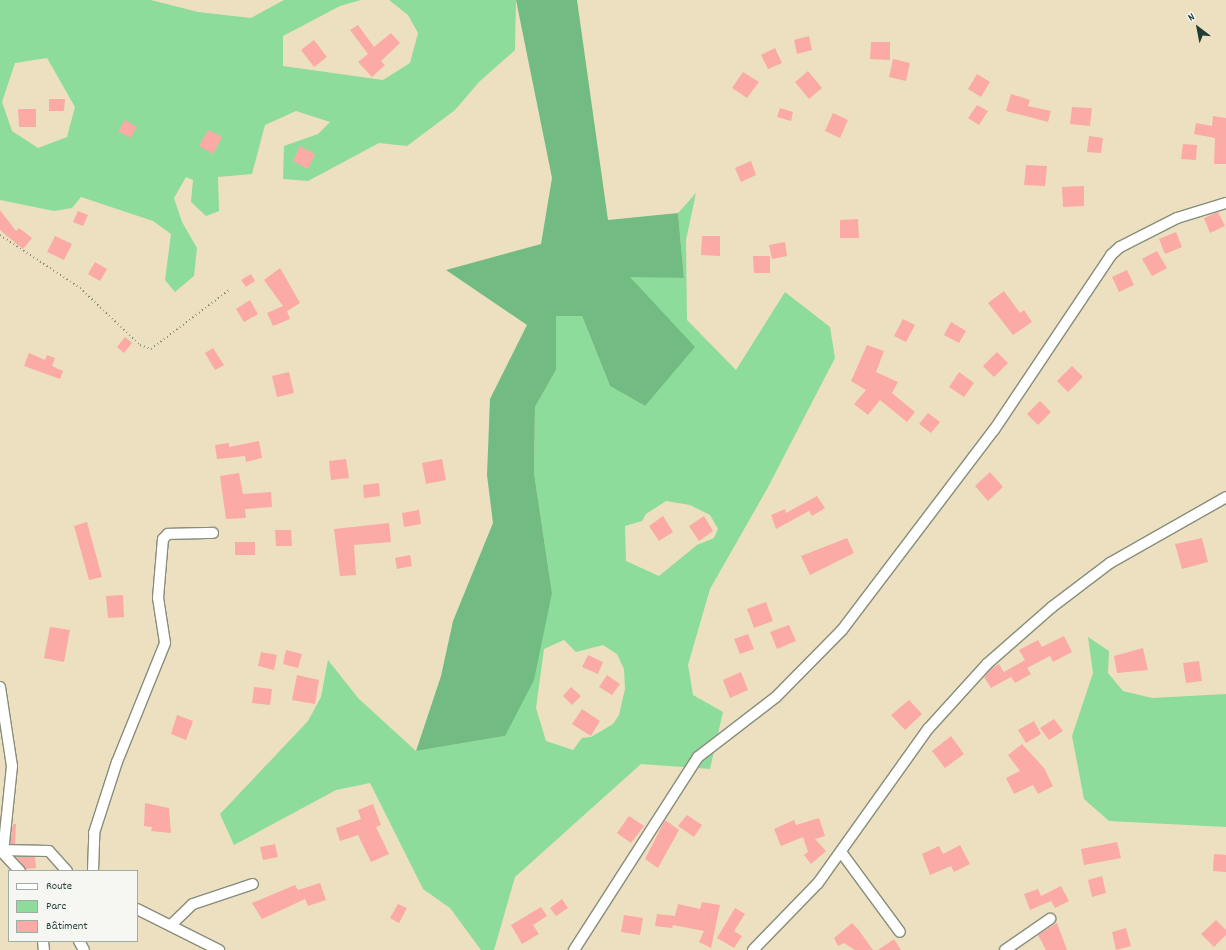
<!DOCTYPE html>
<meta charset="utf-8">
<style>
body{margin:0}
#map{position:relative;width:1226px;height:950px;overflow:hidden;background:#ece0c0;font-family:Dekko,sans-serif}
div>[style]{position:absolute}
.green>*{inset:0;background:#8ddc9b}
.forest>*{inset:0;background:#72bc83}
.building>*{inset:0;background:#fbaaa5}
.path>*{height:2px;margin-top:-1px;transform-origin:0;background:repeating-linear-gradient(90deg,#868e7a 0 1px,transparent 0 4px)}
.roads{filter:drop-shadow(1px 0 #868e7a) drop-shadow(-1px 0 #868e7a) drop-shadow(0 1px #868e7a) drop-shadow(0 -1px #868e7a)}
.minor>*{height:10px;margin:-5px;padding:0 5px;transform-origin:5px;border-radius:5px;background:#fff}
span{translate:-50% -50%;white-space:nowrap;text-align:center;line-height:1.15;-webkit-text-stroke:3px #f6f6f2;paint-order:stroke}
.legend{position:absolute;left:8px;top:870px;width:130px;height:72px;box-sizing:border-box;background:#f6f6f2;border:1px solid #a0aca6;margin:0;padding:5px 7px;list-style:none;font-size:12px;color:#1f3d34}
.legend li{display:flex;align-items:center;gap:8px;height:20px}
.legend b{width:20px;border:1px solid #a0aca6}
.north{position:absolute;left:1178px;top:8px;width:40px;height:40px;-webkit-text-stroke:3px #f6f6f2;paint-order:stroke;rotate:328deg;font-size:11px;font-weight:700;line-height:16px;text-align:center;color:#1f3d34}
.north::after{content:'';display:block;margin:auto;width:14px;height:18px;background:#1f3d34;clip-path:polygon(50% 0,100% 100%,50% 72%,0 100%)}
</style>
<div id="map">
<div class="green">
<i style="clip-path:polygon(evenodd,0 0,151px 0,198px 12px,251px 18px,284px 0,361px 0,340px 6px,283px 36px,283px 66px,383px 80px,410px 63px,418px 33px,408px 15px,389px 0,516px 0,515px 50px,479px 82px,455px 110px,407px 146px,379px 143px,308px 181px,283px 179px,284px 146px,318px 134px,330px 122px,296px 111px,265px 125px,252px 174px,218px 177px,219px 211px,206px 216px,191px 202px,193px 180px,186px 177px,174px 198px,182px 222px,197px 248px,194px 276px,175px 292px,165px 280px,171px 234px,153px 221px,81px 197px,72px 208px,54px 211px,0 200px,0 0,47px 58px,75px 107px,67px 137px,38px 148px,12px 131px,2px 102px,15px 63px,47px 58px)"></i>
<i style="clip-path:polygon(evenodd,696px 193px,686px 240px,687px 320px,736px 370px,785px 292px,830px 327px,835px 358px,767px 489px,710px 589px,688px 665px,693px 695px,723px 712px,710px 769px,641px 764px,515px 877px,494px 950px,481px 950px,450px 908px,423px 889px,370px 783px,336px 790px,234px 845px,220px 814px,308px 721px,321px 697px,328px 660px,358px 698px,416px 751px,505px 736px,552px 593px,534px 473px,535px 407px,556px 370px,556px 316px,582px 316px,610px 386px,645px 406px,630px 276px,684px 278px,678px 213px,696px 193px,666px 501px,690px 505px,710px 515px,718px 529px,714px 538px,697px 545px,659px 576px,626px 561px,625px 526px,642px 521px,646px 514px,666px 501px,696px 193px,564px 640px,576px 652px,603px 645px,617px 654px,624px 669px,625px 689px,619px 715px,613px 724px,591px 737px,582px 738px,573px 750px,546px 741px,536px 708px,544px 649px,564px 640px)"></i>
<i style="clip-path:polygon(1088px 637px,1109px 651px,1108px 673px,1123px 691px,1152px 698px,1226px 694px,1226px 827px,1109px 821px,1084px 799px,1072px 736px,1093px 673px)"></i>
</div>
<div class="forest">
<i style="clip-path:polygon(516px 0,577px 0,608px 220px,678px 213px,684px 278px,630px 277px,695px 347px,645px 406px,610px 386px,582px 316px,556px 316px,556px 370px,535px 407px,534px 473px,552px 593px,534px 680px,505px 736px,416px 751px,441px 676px,453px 621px,493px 523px,487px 475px,490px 399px,527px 325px,446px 270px,541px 244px,552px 178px)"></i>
</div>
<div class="building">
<i style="clip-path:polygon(358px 25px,374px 47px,391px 33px,400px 43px,381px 61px,385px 65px,372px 77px,358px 62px,368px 54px,350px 30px)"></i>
<i style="clip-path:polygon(809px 36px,812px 50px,797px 54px,794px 40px)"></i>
<i style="clip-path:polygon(314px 40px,327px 57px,314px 67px,301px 50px)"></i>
<i style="clip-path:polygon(871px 42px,890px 42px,890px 60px,870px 59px)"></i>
<i style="clip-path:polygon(775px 48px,782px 63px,768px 69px,761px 55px)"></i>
<i style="clip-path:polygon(893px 59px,910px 63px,906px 81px,889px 77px)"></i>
<i style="clip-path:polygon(808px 71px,822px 88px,809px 99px,795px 82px)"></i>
<i style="clip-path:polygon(743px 72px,759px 82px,747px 98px,732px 88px)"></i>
<i style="clip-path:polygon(977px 74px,990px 82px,981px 97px,968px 89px)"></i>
<i style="clip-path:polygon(1011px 94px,1030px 100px,1028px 106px,1051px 111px,1048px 122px,1006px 111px)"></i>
<i style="clip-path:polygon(49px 99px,65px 99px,64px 111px,49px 111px)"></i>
<i style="clip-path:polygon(977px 105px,988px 111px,979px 125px,968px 118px)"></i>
<i style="clip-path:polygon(1072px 107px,1092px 108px,1090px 126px,1070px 124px)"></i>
<i style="clip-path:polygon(780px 108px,793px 112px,791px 121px,777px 117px)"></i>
<i style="clip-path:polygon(18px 109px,36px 109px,36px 127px,19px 127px)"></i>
<i style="clip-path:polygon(833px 113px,848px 120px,840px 138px,825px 131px)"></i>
<i style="clip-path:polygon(1213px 116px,1226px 118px,1226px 164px,1214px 164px,1215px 138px,1194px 134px,1196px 123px,1212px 126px)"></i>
<i style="clip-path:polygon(125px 120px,137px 127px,130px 138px,118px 131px)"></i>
<i style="clip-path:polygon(208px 130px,222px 137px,213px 154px,199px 146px)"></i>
<i style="clip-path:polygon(1089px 136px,1103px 138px,1101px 153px,1087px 152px)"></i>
<i style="clip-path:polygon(1183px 144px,1197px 145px,1196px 160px,1181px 159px)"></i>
<i style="clip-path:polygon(300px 146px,315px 154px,308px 169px,293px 161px)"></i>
<i style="clip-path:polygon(751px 161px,756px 175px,741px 182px,735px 168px)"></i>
<i style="clip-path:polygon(1026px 165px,1047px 166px,1045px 186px,1024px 185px)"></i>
<i style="clip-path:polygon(1084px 186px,1084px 206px,1063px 207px,1062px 187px)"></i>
<i style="clip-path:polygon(0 210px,16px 231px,19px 228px,32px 238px,23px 249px,0 230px)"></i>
<i style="clip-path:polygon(78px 211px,88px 215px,83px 226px,73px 222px)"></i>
<i style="clip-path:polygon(1218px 212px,1225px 226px,1210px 233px,1204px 218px)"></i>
<i style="clip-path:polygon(858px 219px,859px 238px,840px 238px,840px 220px)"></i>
<i style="clip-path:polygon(1176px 232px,1182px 247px,1165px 254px,1159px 239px)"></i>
<i style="clip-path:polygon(55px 236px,72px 244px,64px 260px,47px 252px)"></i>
<i style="clip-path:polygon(702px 236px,720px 236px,720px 256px,701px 255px)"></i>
<i style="clip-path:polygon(785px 242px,787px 256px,772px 259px,769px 245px)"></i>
<i style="clip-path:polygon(1157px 251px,1167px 268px,1152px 276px,1142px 259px)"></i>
<i style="clip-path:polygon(753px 256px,770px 256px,770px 273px,754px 273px)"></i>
<i style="clip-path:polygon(95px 262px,107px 269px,100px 281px,88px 274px)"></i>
<i style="clip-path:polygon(280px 268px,300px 303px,287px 311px,290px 319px,273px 326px,267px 313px,283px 306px,264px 280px)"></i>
<i style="clip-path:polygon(1127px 270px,1134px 285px,1119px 292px,1112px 277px)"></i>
<i style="clip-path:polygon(251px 274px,255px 281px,246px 287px,241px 280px)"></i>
<i style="clip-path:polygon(1004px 291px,1020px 313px,1024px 310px,1032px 322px,1013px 335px,988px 303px)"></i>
<i style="clip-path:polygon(250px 300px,258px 314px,244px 322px,236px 309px)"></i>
<i style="clip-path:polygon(903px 319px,915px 325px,906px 342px,894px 336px)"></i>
<i style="clip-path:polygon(951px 322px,966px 331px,959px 343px,944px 335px)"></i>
<i style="clip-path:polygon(125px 337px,132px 343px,124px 353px,117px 347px)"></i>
<i style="clip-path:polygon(867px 345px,884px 351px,876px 372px,898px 382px,892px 393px,915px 412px,907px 422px,880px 400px,868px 415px,854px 404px,866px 390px,851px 381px)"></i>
<i style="clip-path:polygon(213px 348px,224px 365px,215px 370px,205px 353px)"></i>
<i style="clip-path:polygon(997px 352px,1008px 363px,994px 377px,983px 366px)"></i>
<i style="clip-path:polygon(29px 353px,45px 360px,47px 355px,55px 358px,52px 366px,63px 371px,60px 379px,24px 366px)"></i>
<i style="clip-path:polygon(1072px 366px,1083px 377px,1068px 392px,1057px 381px)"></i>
<i style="clip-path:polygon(289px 372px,294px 393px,277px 397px,272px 376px)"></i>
<i style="clip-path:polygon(959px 372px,974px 383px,964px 397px,949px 387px)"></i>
<i style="clip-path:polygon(1040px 401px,1051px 412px,1038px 425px,1027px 414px)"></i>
<i style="clip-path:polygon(928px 413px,940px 422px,931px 433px,919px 424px)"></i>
<i style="clip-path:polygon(259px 441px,262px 458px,246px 462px,245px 456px,217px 459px,215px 445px,229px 443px,229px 447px)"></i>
<i style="clip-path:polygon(346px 459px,349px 478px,331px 480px,329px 461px)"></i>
<i style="clip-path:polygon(442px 459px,446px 480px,426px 484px,422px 463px)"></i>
<i style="clip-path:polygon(990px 472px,1003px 487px,988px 501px,975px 486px)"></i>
<i style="clip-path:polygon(239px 473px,243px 494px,271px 492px,272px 507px,245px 509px,246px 518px,226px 519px,220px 476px)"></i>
<i style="clip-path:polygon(379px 483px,380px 496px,364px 498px,363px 485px)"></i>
<i style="clip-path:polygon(817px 496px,825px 508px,812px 516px,809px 511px,776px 529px,771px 515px,785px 509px,786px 513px)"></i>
<i style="clip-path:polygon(419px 510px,421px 524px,404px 527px,402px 513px)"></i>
<i style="clip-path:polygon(663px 516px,673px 532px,659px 541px,649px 526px)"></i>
<i style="clip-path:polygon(704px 516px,713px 531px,699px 541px,689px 526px)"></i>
<i style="clip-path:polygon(87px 522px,102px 577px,89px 580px,74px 526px)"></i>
<i style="clip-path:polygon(389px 523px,391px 542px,354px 545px,356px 575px,340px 576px,334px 529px)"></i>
<i style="clip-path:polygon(275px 530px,291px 530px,292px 546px,276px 546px)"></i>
<i style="clip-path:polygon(847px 538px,854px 553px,810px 575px,801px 556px)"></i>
<i style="clip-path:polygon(1202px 538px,1208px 562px,1182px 569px,1175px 544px)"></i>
<i style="clip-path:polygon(235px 542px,255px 542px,255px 555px,235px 555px)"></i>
<i style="clip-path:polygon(410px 555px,412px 566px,397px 569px,395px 558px)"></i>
<i style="clip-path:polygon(123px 595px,124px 617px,108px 618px,106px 596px)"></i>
<i style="clip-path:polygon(766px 602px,773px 621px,754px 628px,747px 609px)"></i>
<i style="clip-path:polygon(789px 625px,796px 641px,777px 649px,770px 632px)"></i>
<i style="clip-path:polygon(50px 627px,70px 630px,64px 662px,44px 658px)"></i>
<i style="clip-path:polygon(748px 634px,754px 649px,740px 654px,734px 639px)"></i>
<i style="clip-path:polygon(1064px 636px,1072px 652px,1053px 662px,1050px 656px,1027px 668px,1031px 674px,1015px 683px,1011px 677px,991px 688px,984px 677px,991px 669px,999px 664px,1006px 676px,1004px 672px,1025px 660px,1019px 650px,1038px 640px,1042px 647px)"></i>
<i style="clip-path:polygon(1143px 648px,1148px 670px,1117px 673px,1114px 656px)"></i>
<i style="clip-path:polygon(286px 650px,302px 654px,298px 668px,283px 664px)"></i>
<i style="clip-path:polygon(261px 652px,277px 655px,274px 670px,258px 666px)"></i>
<i style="clip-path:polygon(588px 655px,603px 662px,598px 674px,582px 667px)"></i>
<i style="clip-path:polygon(1199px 661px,1202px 681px,1186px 683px,1183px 663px)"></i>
<i style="clip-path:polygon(741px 672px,748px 690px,730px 698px,723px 680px)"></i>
<i style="clip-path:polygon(297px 675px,319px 680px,315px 704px,292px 700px)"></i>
<i style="clip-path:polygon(607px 675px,620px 684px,612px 695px,599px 687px)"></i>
<i style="clip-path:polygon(254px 687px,272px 689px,270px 705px,252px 703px)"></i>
<i style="clip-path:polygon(571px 687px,581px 696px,572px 705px,563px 696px)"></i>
<i style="clip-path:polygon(909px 700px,922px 714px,905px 730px,891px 715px)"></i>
<i style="clip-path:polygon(582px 709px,600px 721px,591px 736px,572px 724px)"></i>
<i style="clip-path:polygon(177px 715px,193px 721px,186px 740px,171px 734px)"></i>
<i style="clip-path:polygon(1054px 719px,1063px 731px,1049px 740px,1040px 728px)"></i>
<i style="clip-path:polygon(1034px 721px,1041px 734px,1026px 743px,1018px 730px)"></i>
<i style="clip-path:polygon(951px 736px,964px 754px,945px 768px,932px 751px)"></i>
<i style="clip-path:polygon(1022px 744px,1044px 768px,1053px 786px,1038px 794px,1033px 785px,1014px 794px,1006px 778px,1020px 771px,1008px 755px)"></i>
<i style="clip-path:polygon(145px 803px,169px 808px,171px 833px,151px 831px,152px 827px,144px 826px)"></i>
<i style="clip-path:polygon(373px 804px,381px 825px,376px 827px,389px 854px,371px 862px,358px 835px,340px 841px,336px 828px,361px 819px,358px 810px)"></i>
<i style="clip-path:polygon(687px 815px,702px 825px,694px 837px,678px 826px)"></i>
<i style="clip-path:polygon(629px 816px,644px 826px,631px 843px,617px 833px)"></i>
<i style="clip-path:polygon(819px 818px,825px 836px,815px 839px,826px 851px,811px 864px,804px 855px,808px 852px,803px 837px,781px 846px,774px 829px,794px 820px,796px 825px)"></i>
<i style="clip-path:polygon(665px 820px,679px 830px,658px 868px,645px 859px)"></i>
<i style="clip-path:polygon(13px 824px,16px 824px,15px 844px,10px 844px)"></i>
<i style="clip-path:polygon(1117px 842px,1121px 858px,1084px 865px,1081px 849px)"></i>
<i style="clip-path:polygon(275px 844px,278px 857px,263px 860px,260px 847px)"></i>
<i style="clip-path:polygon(960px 845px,970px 864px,954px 872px,951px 866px,930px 875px,922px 854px,939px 846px,943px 854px)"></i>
<i style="clip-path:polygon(1214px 854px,1226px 855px,1226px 872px,1213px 871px)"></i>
<i style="clip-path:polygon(16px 857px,35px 857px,36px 868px,26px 869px)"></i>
<i style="clip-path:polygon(1102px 876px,1106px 893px,1092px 897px,1088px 880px)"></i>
<i style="clip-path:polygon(320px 883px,326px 900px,308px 906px,305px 899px,262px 919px,252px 903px,295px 885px,298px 890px)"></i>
<i style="clip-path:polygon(1061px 886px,1069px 901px,1055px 908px,1051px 901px,1030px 910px,1024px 894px,1038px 889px,1041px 896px)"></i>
<i style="clip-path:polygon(562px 899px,568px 908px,556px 916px,550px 908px)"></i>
<i style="clip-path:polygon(702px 902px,720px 905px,711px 948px,699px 942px,704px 931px,673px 925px,672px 928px,655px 926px,657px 914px,675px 916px,678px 904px,700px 909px)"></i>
<i style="clip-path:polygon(398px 904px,407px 908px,399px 923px,390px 918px)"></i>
<i style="clip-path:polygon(541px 907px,547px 916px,533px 925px,539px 934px,522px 944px,511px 925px)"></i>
<i style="clip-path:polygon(735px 908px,745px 914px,734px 931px,742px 936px,734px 948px,717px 938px)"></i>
<i style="clip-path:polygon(624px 915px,643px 918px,640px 935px,621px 932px)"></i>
<i style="clip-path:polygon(1216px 920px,1226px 930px,1226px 935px,1214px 947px,1201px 934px)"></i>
<i style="clip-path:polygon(852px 923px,858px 929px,873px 950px,855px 950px,844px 943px,838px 946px,834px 938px)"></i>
<i style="clip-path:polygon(1057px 923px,1067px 950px,1046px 950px,1038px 935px)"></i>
<i style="clip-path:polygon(1126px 928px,1131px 946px,1116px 950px,1112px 932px)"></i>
<i style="clip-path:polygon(894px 939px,901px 950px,878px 950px)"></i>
</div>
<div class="path">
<i style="left:0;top:235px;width:96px;rotate:33.5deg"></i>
<i style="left:80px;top:288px;width:83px;rotate:43.5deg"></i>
<i style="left:140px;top:345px;width:12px;rotate:20deg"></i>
<i style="left:151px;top:349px;width:98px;rotate:-37.1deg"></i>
</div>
<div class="roads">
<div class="minor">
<i style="left:0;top:687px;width:80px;rotate:81.4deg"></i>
<i style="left:12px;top:766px;width:87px;rotate:95.9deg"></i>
<i style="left:3px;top:853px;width:25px;rotate:47deg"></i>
<i style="left:0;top:850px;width:49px;rotate:1.2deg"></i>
<i style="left:49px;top:851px;width:27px;rotate:48deg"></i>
<i style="left:841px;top:852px;width:99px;rotate:53.6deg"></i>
<i style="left:93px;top:871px;width:38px;rotate:-88deg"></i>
<i style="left:94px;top:833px;width:75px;rotate:-72.1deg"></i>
<i style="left:117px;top:762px;width:128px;rotate:-68deg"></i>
<i style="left:165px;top:643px;width:46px;rotate:-98.8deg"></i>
<i style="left:158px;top:598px;width:59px;rotate:-85.2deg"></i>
<i style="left:163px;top:539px;width:7px;rotate:-45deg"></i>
<i style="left:168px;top:534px;width:45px;rotate:-1.3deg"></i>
<i style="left:137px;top:909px;width:92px;rotate:26.6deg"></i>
<i style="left:171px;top:925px;width:30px;rotate:-44deg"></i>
<i style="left:193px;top:904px;width:63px;rotate:-18.4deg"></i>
<i style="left:43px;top:941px;width:9px;rotate:84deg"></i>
<i style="left:79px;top:941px;width:10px;rotate:61deg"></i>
<i style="left:574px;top:950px;width:229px;rotate:-57.3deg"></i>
<i style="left:698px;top:757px;width:98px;rotate:-37.6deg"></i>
<i style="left:776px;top:697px;width:94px;rotate:-45.4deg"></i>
<i style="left:842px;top:630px;width:251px;rotate:-52.8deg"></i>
<i style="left:994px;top:430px;width:211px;rotate:-56.2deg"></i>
<i style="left:1111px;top:255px;width:12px;rotate:-42deg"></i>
<i style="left:1120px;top:247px;width:64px;rotate:-27deg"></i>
<i style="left:1177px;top:218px;width:51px;rotate:-17deg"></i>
<i style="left:753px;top:950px;width:93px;rotate:-45.9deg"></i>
<i style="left:818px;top:883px;width:189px;rotate:-54.5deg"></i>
<i style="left:928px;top:729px;width:88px;rotate:-47.8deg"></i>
<i style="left:987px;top:664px;width:86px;rotate:-41.2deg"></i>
<i style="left:1052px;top:607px;width:73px;rotate:-37.2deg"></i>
<i style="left:1110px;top:563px;width:133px;rotate:-29.6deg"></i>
<i style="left:1005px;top:950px;width:55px;rotate:-34.6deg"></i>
</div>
</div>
<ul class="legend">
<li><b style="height:5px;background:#fff"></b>Route</li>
<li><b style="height:11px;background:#8ddc9b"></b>Parc</li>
<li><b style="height:11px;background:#fbaaa5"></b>Bâtiment</li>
</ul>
<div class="north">N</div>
</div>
